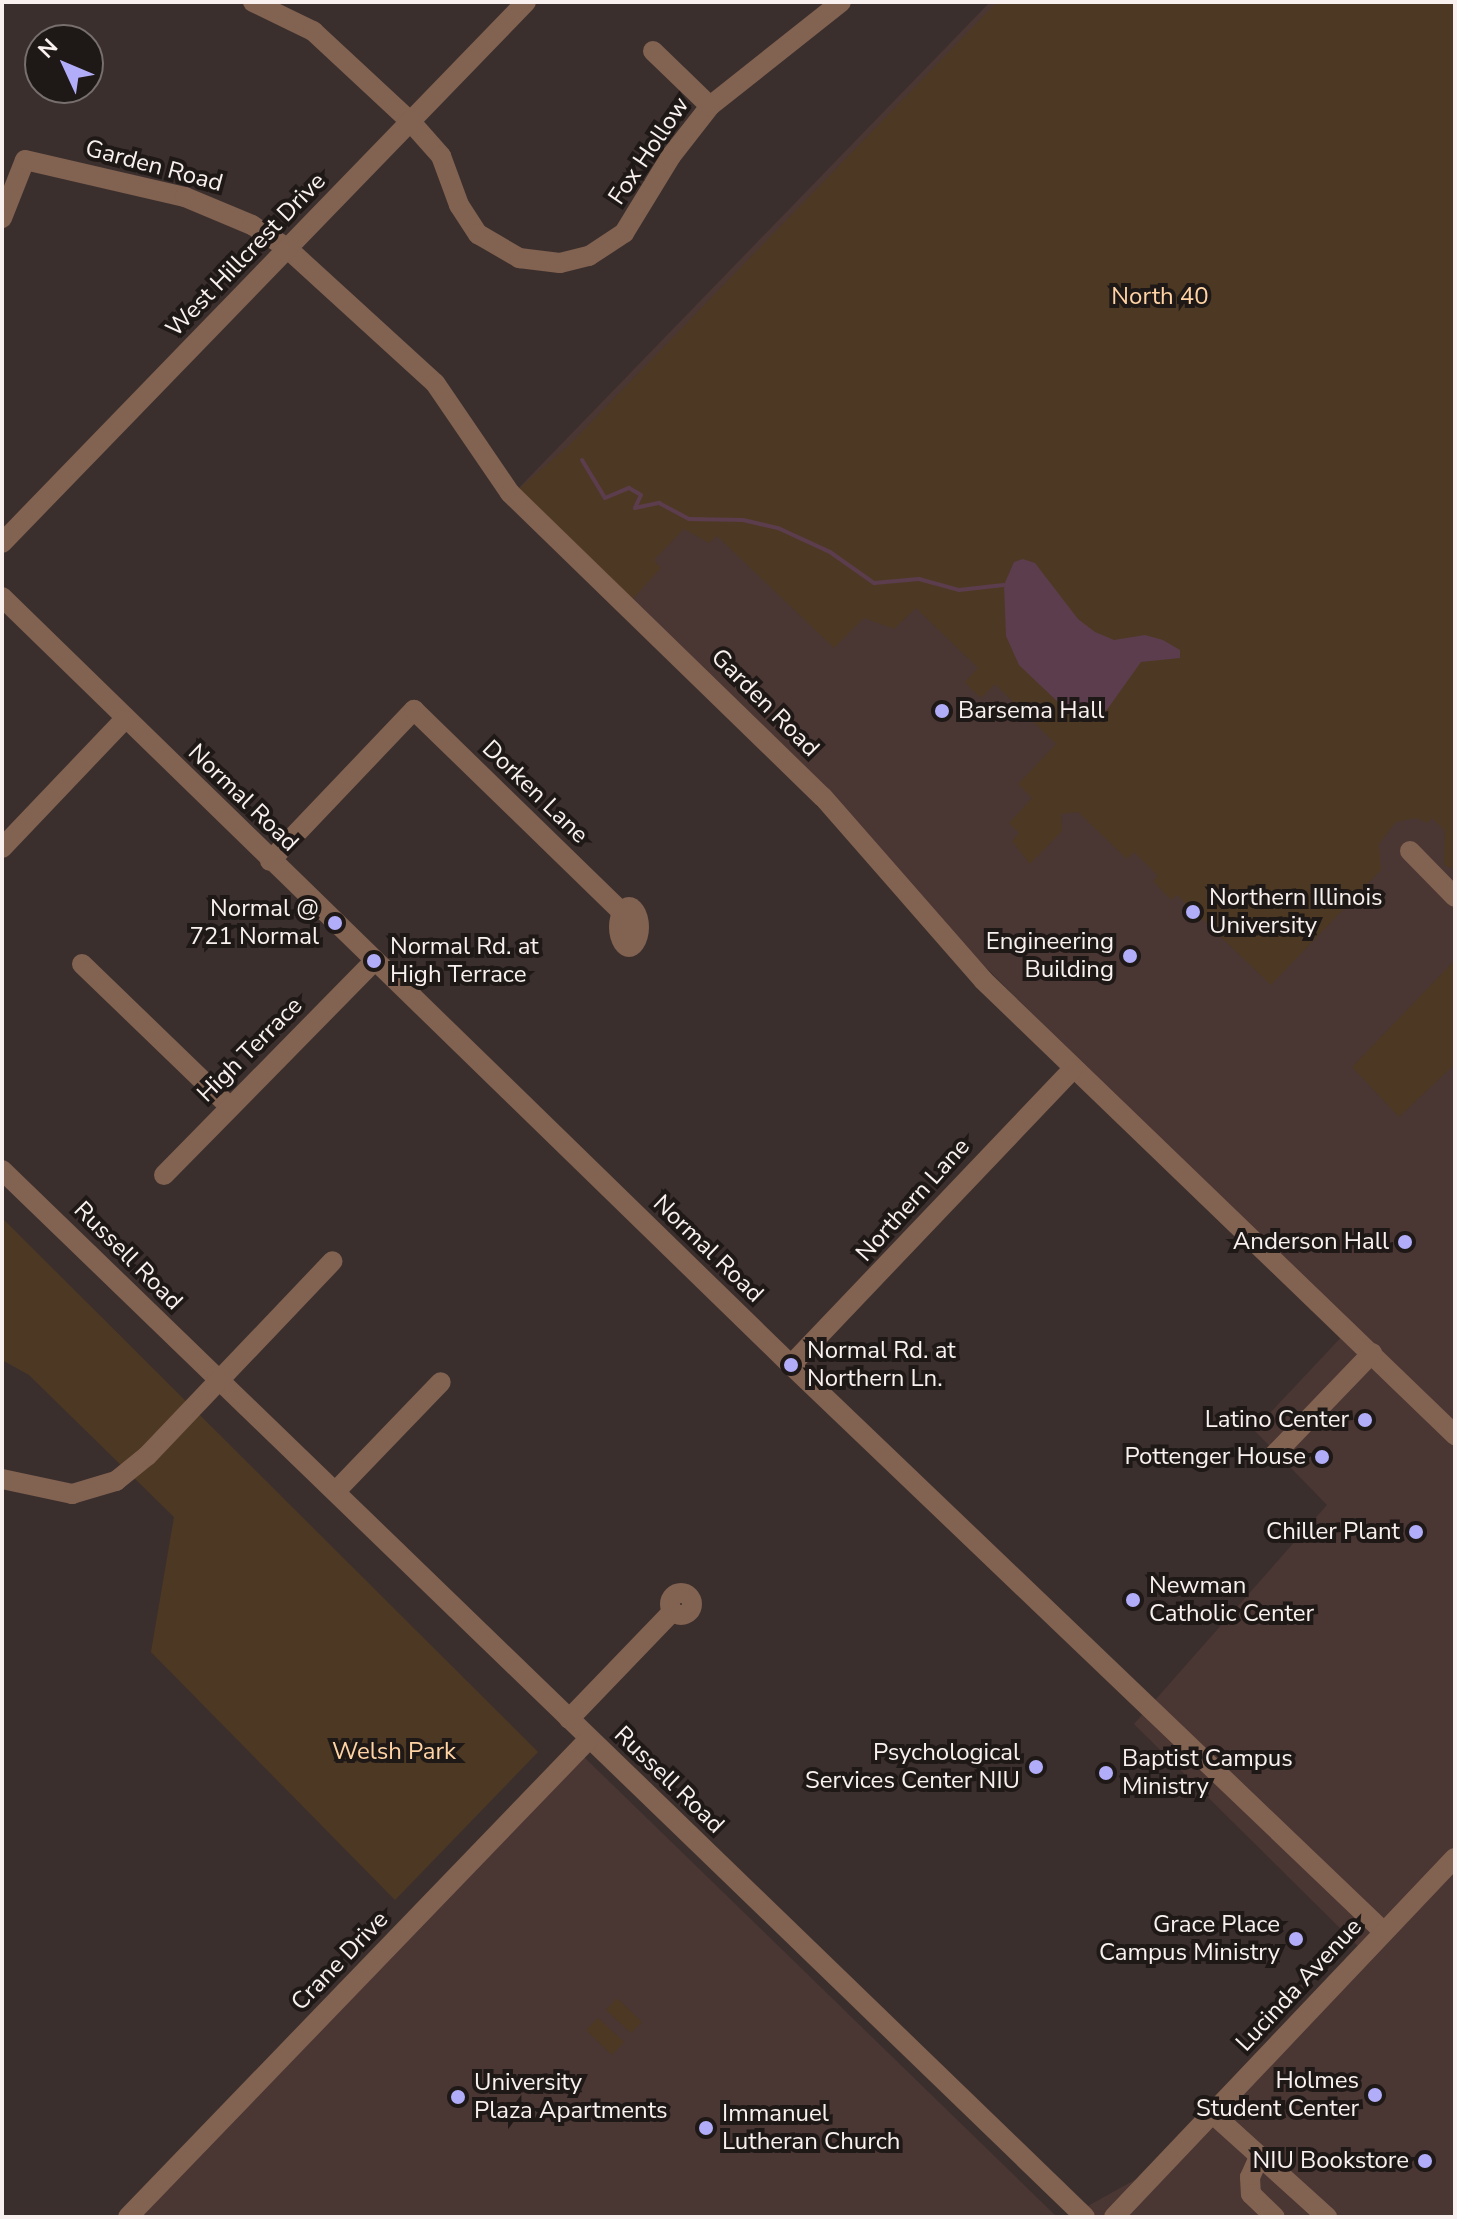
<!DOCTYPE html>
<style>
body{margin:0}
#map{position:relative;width:1457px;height:2219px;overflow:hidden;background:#3b2f2d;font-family:"Nunito Sans",sans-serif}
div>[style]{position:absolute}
.built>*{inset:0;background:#4a3633}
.green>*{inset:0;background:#4d3923}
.water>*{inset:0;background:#5c3d4d}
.stream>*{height:4px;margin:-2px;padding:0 2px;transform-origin:2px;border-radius:2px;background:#5c3d4d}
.minor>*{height:20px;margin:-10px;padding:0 10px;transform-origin:10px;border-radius:10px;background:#826251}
.minor>.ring{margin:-10px;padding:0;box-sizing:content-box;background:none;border:20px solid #826251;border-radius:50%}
.dots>*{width:22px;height:22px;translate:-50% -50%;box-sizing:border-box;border:4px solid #1e1817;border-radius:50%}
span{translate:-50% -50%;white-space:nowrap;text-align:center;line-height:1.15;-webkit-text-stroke:8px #1e1817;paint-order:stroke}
.street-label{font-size:24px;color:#f9f1ef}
.park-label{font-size:24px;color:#ffd3a4}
.poi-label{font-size:24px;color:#f9f1ef}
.left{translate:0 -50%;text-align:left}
.right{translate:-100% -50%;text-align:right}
.frame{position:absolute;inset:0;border:4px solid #f9f1ef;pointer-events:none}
.north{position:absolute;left:24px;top:24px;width:80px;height:80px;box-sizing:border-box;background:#1e1817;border:2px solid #766f6d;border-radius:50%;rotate:314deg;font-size:22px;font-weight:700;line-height:32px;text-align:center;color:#f9f1ef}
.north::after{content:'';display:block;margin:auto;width:28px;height:36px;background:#b2adf9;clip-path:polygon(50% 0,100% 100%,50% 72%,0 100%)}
</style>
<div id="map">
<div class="built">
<i style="clip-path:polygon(990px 2px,1455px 2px,1455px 2217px,1068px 2217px,1167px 2162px,1365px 1953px,1134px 1724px,1327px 1505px,1254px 1430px,1348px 1330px,513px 494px)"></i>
<i style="clip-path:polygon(584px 1757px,1057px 2217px,132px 2217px)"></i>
</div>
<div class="green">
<i style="clip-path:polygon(997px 2px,1455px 2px,1455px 870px,1444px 865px,1445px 831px,1432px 818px,1427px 823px,1416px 818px,1396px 822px,1379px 844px,1381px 870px,1271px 985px,1177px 895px,1171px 900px,1153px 881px,1158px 876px,1134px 852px,1127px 859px,1078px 812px,1061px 814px,1062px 831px,1030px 864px,1012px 841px,1019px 833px,1009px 823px,1032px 798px,1018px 784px,1056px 744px,995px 684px,981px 698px,970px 688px,965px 682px,978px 668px,916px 608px,894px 629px,864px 618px,834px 648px,717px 536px,709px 543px,684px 529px,654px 560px,661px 568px,628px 604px,513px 494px,568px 446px)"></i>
<i style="clip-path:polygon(1455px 960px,1455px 1064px,1399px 1117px,1352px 1067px)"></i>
<i style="clip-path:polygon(2px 1218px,538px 1752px,395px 1900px,151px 1652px,174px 1517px,29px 1375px,2px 1360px)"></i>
<i style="clip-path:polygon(617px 1998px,642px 2022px,631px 2033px,606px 2010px)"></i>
<i style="clip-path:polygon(598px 2018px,624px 2042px,612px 2055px,586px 2030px)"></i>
</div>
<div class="water">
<i style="clip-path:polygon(1023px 559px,1035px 563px,1078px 619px,1095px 632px,1114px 640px,1145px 635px,1163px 640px,1180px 650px,1180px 658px,1141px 662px,1106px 711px,1077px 711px,1059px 703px,1019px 665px,1006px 636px,1004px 585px,1014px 562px)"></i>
</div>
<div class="stream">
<i style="left:582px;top:460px;width:44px;rotate:58.8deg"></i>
<i style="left:605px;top:498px;width:26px;rotate:-23deg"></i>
<i style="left:629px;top:488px;width:14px;rotate:30deg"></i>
<i style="left:641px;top:495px;width:14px;rotate:115deg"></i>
<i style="left:635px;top:508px;width:25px;rotate:-12deg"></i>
<i style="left:659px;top:503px;width:34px;rotate:28deg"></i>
<i style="left:689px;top:519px;width:54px;rotate:1.1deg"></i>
<i style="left:743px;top:520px;width:36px;rotate:13deg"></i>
<i style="left:778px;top:528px;width:57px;rotate:24.8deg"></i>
<i style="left:830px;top:552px;width:54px;rotate:35.2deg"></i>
<i style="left:874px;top:583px;width:45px;rotate:-5.1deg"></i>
<i style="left:919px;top:579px;width:41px;rotate:15.4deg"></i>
<i style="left:959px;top:590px;width:45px;rotate:-6.3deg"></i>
</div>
<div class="minor">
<i style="left:253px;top:2px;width:67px;rotate:25.8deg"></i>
<i style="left:313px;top:31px;width:132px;rotate:42.9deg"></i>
<i style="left:410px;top:121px;width:47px;rotate:48.5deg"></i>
<i style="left:441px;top:156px;width:52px;rotate:69.8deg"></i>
<i style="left:459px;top:205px;width:35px;rotate:57deg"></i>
<i style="left:478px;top:234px;width:48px;rotate:30.3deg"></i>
<i style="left:519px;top:258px;width:41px;rotate:7deg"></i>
<i style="left:560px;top:263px;width:30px;rotate:-14deg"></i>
<i style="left:589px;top:256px;width:42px;rotate:-33.3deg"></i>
<i style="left:624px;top:233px;width:90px;rotate:-58.6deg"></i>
<i style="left:671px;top:156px;width:63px;rotate:-52deg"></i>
<i style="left:710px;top:106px;width:167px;rotate:-38.4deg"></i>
<i style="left:653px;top:51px;width:79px;rotate:44deg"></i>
<i style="left:2px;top:218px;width:62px;rotate:-68.4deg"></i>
<i style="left:25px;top:160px;width:164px;rotate:13deg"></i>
<i style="left:185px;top:197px;width:73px;rotate:22.7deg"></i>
<i style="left:252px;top:225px;width:42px;rotate:33.3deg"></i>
<i style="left:287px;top:248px;width:200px;rotate:42.4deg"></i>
<i style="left:435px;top:383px;width:133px;rotate:55.7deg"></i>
<i style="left:510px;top:493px;width:436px;rotate:44.2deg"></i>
<i style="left:823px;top:797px;width:243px;rotate:48.8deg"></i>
<i style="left:983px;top:980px;width:656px;rotate:43.95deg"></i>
<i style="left:2px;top:543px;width:753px;rotate:-45.91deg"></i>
<i style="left:2px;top:597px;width:1101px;rotate:44.23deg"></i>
<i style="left:791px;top:1365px;width:820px;rotate:43.72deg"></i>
<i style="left:2px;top:848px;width:177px;rotate:-46.4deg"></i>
<i style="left:1410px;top:851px;width:64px;rotate:45.6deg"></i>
<i style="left:270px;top:861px;width:209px;rotate:-46.4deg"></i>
<i style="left:414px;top:710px;width:287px;rotate:44.2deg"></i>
<i class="ring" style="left:619px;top:907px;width:-2px;height:-2px"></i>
<i style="left:82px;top:964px;width:206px;rotate:44deg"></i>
<i style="left:2px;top:1170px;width:1506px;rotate:44.03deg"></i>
<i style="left:164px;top:1175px;width:300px;rotate:-45.5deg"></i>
<i style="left:791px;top:1365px;width:409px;rotate:-46.4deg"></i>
<i style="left:1273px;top:1456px;width:143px;rotate:-46.1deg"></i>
<i style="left:2px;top:1479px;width:72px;rotate:12.1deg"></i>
<i style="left:72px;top:1494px;width:46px;rotate:-16.5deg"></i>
<i style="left:116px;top:1481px;width:40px;rotate:-39deg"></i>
<i style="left:147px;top:1456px;width:269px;rotate:-46.4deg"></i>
<i style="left:336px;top:1491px;width:151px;rotate:-46.1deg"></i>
<i class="ring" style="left:670px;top:1593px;width:2px;height:2px"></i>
<i style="left:569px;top:1719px;width:149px;rotate:-46.1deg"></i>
<i style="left:1213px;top:2114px;width:154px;rotate:42.1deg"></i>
<i style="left:1259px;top:2157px;width:22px;rotate:114deg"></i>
<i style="left:1250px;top:2177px;width:17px;rotate:87deg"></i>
<i style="left:1251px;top:2194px;width:33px;rotate:44deg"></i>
<i style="left:128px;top:2217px;width:664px;rotate:-46.04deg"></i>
<i style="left:1114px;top:2217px;width:495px;rotate:-46.5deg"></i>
</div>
<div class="dots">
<i style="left:942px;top:711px;background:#b2adf9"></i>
<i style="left:1193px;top:912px;background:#b2adf9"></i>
<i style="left:335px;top:923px;background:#b2adf9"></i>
<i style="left:1130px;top:956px;background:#b2adf9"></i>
<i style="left:374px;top:961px;background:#b2adf9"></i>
<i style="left:1405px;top:1242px;background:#b2adf9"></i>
<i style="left:791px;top:1365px;background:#b2adf9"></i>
<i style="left:1365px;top:1420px;background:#b2adf9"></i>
<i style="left:1322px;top:1457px;background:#b2adf9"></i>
<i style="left:1416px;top:1532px;background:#b2adf9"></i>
<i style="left:1133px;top:1600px;background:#b2adf9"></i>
<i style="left:1036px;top:1767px;background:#b2adf9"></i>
<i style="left:1106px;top:1773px;background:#b2adf9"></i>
<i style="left:1296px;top:1939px;background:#b2adf9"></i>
<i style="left:1375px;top:2095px;background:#b2adf9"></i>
<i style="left:458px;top:2097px;background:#b2adf9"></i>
<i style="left:706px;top:2128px;background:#b2adf9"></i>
<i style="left:1425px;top:2161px;background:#b2adf9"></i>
</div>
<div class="street-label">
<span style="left:649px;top:151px;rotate:-56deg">Fox Hollow</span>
<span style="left:154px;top:166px;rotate:15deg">Garden Road</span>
<span style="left:246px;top:255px;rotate:-46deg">West Hillcrest Drive</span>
<span style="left:765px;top:703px;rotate:45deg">Garden Road</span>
<span style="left:535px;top:792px;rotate:44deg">Dorken Lane</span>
<span style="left:243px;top:798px;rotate:44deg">Normal Road</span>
<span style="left:250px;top:1050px;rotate:-45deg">High Terrace</span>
<span style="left:913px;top:1200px;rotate:-48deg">Northern Lane</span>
<span style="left:708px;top:1249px;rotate:44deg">Normal Road</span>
<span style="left:128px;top:1256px;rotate:45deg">Russell Road</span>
<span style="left:669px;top:1780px;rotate:44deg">Russell Road</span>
<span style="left:340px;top:1961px;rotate:-46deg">Crane Drive</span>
<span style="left:1299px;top:1985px;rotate:-47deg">Lucinda Avenue</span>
</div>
<div class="park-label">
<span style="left:1160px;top:297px">North 40</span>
<span style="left:394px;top:1752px">Welsh Park</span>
</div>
<div class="poi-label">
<span class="left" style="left:958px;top:711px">Barsema Hall</span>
<span class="left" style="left:1209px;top:912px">Northern Illinois<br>University</span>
<span class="right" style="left:319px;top:923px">Normal @<br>721 Normal</span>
<span class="right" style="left:1114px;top:956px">Engineering<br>Building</span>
<span class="left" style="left:390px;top:961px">Normal Rd. at<br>High Terrace</span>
<span class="right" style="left:1389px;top:1242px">Anderson Hall</span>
<span class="left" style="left:807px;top:1365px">Normal Rd. at<br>Northern Ln.</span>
<span class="right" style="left:1349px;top:1420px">Latino Center</span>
<span class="right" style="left:1306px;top:1457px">Pottenger House</span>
<span class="right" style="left:1400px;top:1532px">Chiller Plant</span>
<span class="left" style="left:1149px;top:1600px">Newman<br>Catholic Center</span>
<span class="right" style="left:1020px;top:1767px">Psychological<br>Services Center NIU</span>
<span class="left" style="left:1122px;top:1773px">Baptist Campus<br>Ministry</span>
<span class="right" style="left:1280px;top:1939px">Grace Place<br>Campus Ministry</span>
<span class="right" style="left:1359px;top:2095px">Holmes<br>Student Center</span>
<span class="left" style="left:474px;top:2097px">University<br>Plaza Apartments</span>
<span class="left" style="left:722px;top:2128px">Immanuel<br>Lutheran Church</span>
<span class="right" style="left:1409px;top:2161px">NIU Bookstore</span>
</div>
<div class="frame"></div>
<div class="north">N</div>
</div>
